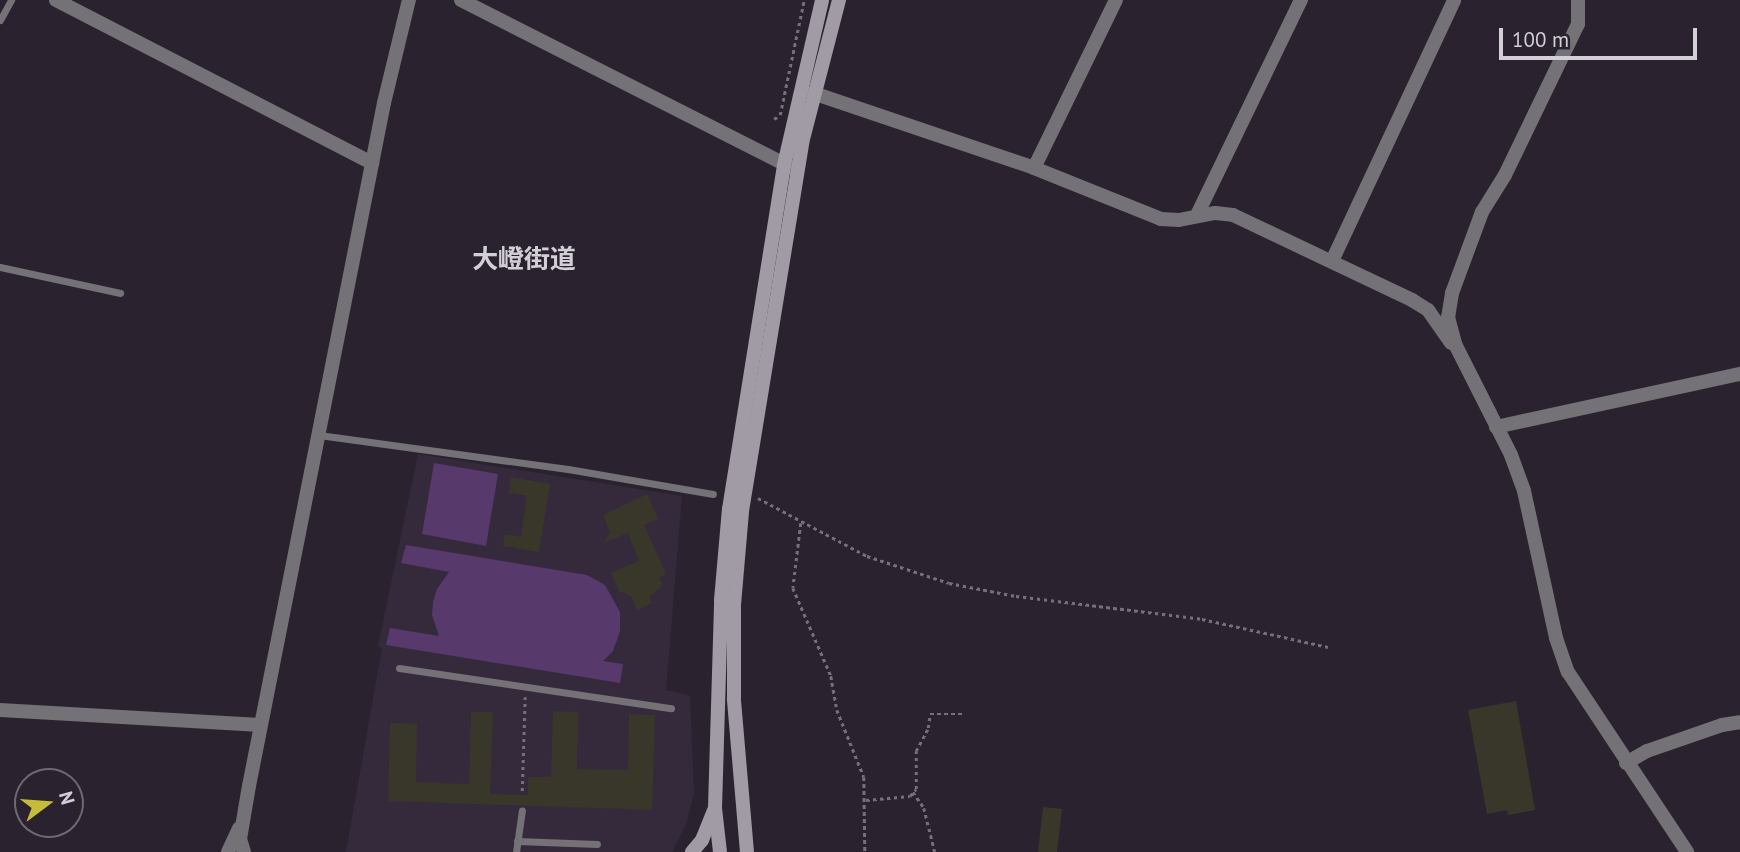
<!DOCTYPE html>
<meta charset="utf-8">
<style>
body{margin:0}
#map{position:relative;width:1740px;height:852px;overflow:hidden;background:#2a232f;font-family:"PT Sans","Noto Sans SC",sans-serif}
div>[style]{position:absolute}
.built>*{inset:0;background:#342a3b}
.green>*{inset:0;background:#57396c}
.building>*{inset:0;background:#38372a}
.path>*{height:2.5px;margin-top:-1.25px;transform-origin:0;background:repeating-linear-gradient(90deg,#76707a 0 3.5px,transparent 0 7px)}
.lane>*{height:7px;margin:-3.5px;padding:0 3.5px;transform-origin:3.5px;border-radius:3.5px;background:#747177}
.street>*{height:14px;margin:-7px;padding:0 7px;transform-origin:7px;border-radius:7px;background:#747177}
.secondary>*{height:14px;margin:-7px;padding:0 7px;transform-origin:7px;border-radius:7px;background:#a19ba5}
span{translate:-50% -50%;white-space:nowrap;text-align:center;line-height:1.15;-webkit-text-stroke:5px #2a232f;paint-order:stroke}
.district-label{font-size:26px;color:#d3cfd7;font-weight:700}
.north{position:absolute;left:14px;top:768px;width:70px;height:70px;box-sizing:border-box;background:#2a232f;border:2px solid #6e6872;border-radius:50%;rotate:74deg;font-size:19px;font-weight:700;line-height:28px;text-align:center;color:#d3cfd7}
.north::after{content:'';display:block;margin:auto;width:24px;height:32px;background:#c6bc3c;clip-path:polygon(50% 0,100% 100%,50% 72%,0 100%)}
.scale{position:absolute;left:1499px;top:28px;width:198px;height:32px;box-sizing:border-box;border:4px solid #d3cfd7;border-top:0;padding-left:9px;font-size:21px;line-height:24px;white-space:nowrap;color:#d3cfd7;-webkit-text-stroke:5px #2a232f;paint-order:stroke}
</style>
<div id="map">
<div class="built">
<i style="clip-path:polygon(418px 454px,682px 496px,666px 690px,690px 696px,694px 793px,686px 824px,672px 852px,346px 852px,382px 648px,378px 646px)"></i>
</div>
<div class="green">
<i style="clip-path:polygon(434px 463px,498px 474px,486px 546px,422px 534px)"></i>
<i style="clip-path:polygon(406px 545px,587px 575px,605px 585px,620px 612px,620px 631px,613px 651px,603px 661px,623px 664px,620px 683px,386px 645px,390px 628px,439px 636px,432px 615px,433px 602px,437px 589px,449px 572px,401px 563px)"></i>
</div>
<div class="building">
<i style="clip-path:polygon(511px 477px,550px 484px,539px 552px,503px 546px,505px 534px,521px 537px,527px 496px,509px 493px)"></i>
<i style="clip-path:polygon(647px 494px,658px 519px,644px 525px,666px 574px,659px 578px,663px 586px,649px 597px,652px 603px,637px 610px,632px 598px,623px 592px,620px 593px,611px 573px,639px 561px,628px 533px,604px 543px,610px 532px,603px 515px)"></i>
<i style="clip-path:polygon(1516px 701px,1535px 810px,1508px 815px,1507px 810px,1487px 814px,1468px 710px)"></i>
<i style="clip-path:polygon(553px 711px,578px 712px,577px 769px,628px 770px,629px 714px,655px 715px,652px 810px,388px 801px,390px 723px,417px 724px,416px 782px,469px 784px,471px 712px,493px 712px,490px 794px,528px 795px,528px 777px,551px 777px)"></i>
<i style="clip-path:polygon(1043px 807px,1062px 809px,1057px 852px,1038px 852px)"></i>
</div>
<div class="path">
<i style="left:774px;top:119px;width:7px;rotate:-34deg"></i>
<i style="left:780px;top:115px;width:117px;rotate:-78.2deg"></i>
<i style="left:758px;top:498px;width:123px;rotate:28deg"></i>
<i style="left:867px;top:556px;width:86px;rotate:18.2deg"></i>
<i style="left:949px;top:583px;width:68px;rotate:11deg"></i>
<i style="left:1016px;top:596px;width:187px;rotate:7deg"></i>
<i style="left:1202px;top:619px;width:129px;rotate:12.5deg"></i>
<i style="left:801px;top:523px;width:65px;rotate:97deg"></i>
<i style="left:793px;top:588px;width:96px;rotate:66.6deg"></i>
<i style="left:831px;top:676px;width:35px;rotate:80deg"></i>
<i style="left:837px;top:710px;width:72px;rotate:68.1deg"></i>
<i style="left:864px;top:777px;width:75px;rotate:89.2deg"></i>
<i style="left:522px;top:791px;width:94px;rotate:-88.2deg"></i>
<i style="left:913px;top:792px;width:19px;rotate:55deg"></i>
<i style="left:924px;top:808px;width:45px;rotate:76deg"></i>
<i style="left:866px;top:800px;width:44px;rotate:-5.2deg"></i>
<i style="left:910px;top:796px;width:9px;rotate:-49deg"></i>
<i style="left:916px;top:789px;width:38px;rotate:-90deg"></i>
<i style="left:916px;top:751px;width:26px;rotate:-62deg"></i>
<i style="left:928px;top:728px;width:14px;rotate:-82deg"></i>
<i style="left:930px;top:714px;width:33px"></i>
</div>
<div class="lane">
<i style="left:0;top:20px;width:23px;rotate:-61deg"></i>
<i style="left:0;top:267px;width:123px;rotate:12.2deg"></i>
<i style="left:319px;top:435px;width:251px;rotate:7.8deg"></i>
<i style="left:568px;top:469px;width:147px;rotate:9.8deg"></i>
<i style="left:399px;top:668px;width:275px;rotate:8.4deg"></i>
<i style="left:517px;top:841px;width:80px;rotate:2.1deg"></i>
<i style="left:516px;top:852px;width:42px;rotate:-81.9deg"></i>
</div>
<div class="street">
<i style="left:56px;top:0;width:356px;rotate:27.3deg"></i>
<i style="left:461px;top:0;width:373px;rotate:26.9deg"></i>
<i style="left:1578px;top:0;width:24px;rotate:90deg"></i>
<i style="left:1578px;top:24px;width:168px;rotate:115.8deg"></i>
<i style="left:1505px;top:175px;width:44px;rotate:121.9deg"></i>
<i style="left:1482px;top:212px;width:86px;rotate:110.3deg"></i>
<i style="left:1452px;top:293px;width:24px;rotate:99deg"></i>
<i style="left:1448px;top:317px;width:28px;rotate:75deg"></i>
<i style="left:1455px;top:344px;width:124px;rotate:63.2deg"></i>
<i style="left:1511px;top:455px;width:38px;rotate:70deg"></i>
<i style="left:1524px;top:491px;width:150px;rotate:77.7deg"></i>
<i style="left:1556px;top:638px;width:36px;rotate:71deg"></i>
<i style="left:1568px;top:672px;width:216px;rotate:56.5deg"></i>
<i style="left:813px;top:93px;width:233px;rotate:18.7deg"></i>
<i style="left:1034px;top:168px;width:187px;rotate:-64deg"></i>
<i style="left:1034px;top:168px;width:137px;rotate:21.9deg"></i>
<i style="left:1161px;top:219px;width:18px;rotate:3deg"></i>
<i style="left:1179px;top:220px;width:37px;rotate:-11deg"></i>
<i style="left:1215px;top:213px;width:18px;rotate:6deg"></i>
<i style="left:1233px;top:215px;width:198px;rotate:25.4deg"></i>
<i style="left:1412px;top:300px;width:19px;rotate:32deg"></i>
<i style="left:1428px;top:310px;width:40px;rotate:55.1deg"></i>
<i style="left:1197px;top:215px;width:239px;rotate:-64.2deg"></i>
<i style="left:1332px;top:261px;width:288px;rotate:-64.9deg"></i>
<i style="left:1496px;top:427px;width:250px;rotate:-12.3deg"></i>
<i style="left:0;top:710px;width:261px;rotate:3.3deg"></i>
<i style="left:1626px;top:763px;width:24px;rotate:-30deg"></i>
<i style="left:1647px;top:751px;width:79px;rotate:-19.1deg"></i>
<i style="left:1722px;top:725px;width:18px;rotate:-9deg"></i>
<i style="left:228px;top:852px;width:26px;rotate:-65deg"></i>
<i style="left:244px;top:852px;width:14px;rotate:-107deg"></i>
<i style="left:240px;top:839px;width:54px;rotate:-80.4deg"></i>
<i style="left:249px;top:786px;width:696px;rotate:-78.82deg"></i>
<i style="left:384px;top:103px;width:106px;rotate:-76.4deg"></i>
</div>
<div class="secondary">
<i style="left:692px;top:852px;width:16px;rotate:-50deg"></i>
<i style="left:702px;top:840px;width:32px;rotate:-68deg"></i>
<i style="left:720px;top:852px;width:44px;rotate:-96.5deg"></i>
<i style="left:715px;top:808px;width:208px;rotate:-88.3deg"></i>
<i style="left:721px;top:600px;width:91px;rotate:-85deg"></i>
<i style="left:729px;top:509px;width:348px;rotate:-80.9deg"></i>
<i style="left:784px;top:165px;width:169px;rotate:-77deg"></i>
<i style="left:747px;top:852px;width:154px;rotate:-94.9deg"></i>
<i style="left:734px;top:699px;width:94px;rotate:-90deg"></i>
<i style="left:734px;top:605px;width:94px;rotate:-85.1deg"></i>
<i style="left:742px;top:511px;width:373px;rotate:-80.7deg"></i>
<i style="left:802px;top:143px;width:148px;rotate:-75.5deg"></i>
</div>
<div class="district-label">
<span style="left:524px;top:259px">大嶝街道</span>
</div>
<div class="north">N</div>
<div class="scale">100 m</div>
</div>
